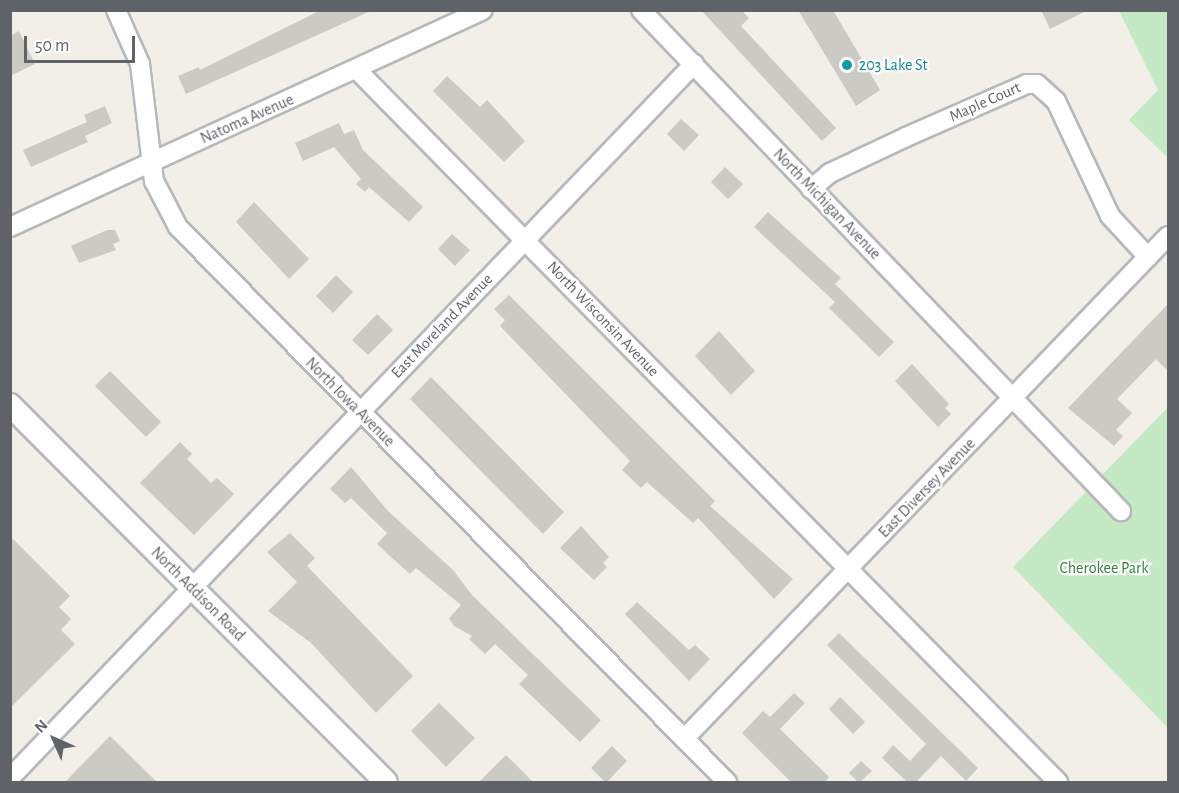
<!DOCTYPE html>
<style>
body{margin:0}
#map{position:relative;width:1179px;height:793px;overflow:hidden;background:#f1efe8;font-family:"Alegreya Sans",sans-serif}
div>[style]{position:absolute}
.green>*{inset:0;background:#c5e8c5}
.building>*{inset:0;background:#cccac5}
.roads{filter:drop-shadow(2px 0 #b5b8bc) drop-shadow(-2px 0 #b5b8bc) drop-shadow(0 2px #b5b8bc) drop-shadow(0 -2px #b5b8bc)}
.minor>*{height:18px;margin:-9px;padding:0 9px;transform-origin:9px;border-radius:9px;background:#fff}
.tertiary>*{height:22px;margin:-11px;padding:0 11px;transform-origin:11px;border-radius:11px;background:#fff}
.dots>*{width:16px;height:16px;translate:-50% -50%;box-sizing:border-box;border:3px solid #fff;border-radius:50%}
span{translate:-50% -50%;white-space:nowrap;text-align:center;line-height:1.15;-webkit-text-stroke:4.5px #fff;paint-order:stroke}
.culture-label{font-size:16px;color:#0d838f}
.left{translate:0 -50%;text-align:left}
.street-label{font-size:16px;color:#5f6368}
.park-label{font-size:16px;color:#348238}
.frame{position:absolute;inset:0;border:12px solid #5f6368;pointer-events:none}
.north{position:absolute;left:24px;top:709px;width:60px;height:60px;-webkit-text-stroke:4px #fff;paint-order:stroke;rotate:315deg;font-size:16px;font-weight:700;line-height:24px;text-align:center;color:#5f6368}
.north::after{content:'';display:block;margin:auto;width:21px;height:27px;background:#5f6368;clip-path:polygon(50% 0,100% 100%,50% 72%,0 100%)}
.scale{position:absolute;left:24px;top:36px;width:111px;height:27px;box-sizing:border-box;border:3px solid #5f6368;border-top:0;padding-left:8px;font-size:18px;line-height:21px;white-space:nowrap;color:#5f6368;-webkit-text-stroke:4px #fff;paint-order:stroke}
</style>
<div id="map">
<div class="green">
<i style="clip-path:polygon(1119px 11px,1168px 11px,1168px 158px,1129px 120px,1158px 90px)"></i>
<i style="clip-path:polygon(1168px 407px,1168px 728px,1013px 567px)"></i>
</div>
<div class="building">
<i style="clip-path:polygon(321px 10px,373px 10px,186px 94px,178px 76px,199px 67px,200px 70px)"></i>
<i style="clip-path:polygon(701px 10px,741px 10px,749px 18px,741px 26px,836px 128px,822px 141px)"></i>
<i style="clip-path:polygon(798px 10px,833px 10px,880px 90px,856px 106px)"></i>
<i style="clip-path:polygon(1041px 10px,1088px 10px,1050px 29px)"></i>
<i style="clip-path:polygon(19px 31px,35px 64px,10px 76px,10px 36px)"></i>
<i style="clip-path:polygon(447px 76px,480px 107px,487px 100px,525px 141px,504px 162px,433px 91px)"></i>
<i style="clip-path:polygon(105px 106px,112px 123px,85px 136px,88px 142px,31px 167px,23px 150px,87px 122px,84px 115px)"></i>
<i style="clip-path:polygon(681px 119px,699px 135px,684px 151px,667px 134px)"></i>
<i style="clip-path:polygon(339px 123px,344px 134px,354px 130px,363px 150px,423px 207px,409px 222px,369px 187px,365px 192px,356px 184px,361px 179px,334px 147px,303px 161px,295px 143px)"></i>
<i style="clip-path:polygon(725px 167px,743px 184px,728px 199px,711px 182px)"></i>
<i style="clip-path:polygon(254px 202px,309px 259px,289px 279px,236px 222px)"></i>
<i style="clip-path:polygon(768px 212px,841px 278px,835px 284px,894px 342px,879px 357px,829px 308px,835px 302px,754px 227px)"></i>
<i style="clip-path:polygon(107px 230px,115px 230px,120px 241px,113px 244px,116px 250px,79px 263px,71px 246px)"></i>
<i style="clip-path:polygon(452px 234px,470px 250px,455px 266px,438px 249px)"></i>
<i style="clip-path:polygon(336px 275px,353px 292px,333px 313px,316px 296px)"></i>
<i style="clip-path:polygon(509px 295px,715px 501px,710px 506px,793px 579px,774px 599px,698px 518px,693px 523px,647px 482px,641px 488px,622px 470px,630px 461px,500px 326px,505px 320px,494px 309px)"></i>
<i style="clip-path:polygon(1168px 304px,1168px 371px,1156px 359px,1117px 399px,1132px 413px,1116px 430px,1123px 436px,1114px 446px,1068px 408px)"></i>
<i style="clip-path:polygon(377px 314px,393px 330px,368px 355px,352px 340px)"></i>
<i style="clip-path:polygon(719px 331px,755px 371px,731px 395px,695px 356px)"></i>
<i style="clip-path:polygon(912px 364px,949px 404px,945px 408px,951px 414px,938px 427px,895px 381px)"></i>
<i style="clip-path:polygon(110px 371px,161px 422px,146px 437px,95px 386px)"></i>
<i style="clip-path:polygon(431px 377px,564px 512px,543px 534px,410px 399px)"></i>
<i style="clip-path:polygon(180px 442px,192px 454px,187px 459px,211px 483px,217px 478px,234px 494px,194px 535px,140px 483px)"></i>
<i style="clip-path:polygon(351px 467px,388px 511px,453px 570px,472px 595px,601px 720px,580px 742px,519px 684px,528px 675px,495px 644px,485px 654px,469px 639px,472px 636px,454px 626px,449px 618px,461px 605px,416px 568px,410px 574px,392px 558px,377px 544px,387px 533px,351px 498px,345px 503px,330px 489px)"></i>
<i style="clip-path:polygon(581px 526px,609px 557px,603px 563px,607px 567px,594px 580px,560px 548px)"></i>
<i style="clip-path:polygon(290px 533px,315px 558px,307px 566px,413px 676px,376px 713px,311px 643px,268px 611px,297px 582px,267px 552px)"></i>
<i style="clip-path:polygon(10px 536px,70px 596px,59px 607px,71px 619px,61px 630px,75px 644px,10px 708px)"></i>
<i style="clip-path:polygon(637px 602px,689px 650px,695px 645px,710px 659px,689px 681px,625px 614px)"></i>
<i style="clip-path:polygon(839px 633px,978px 768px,966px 781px,941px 756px,915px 783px,908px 783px,882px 758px,893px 745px,910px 761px,926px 744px,827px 645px)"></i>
<i style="clip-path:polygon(794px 693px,805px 703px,780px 729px,829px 777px,824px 783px,792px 783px,742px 733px,763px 711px,770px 717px)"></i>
<i style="clip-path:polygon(840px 697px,865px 722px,853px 734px,829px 709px)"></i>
<i style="clip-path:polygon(439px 703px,475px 738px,446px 767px,411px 731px)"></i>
<i style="clip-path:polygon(110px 736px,158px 783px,64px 783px)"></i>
<i style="clip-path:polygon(612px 746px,627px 761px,606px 783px,591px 768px)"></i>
<i style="clip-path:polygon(506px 755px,534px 783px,478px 783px)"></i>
<i style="clip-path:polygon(861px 761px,872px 771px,859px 783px,849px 773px)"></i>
</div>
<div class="roads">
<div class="minor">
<i style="left:116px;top:10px;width:59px;rotate:66deg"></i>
<i style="left:140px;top:64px;width:118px;rotate:83.2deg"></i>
<i style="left:154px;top:181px;width:52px;rotate:62.4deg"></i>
<i style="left:178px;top:227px;width:781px;rotate:45.31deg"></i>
<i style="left:641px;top:10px;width:694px;rotate:46.23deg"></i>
<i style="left:356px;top:69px;width:1001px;rotate:45.45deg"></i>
<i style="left:811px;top:189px;width:25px;rotate:-40deg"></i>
<i style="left:830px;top:173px;width:84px;rotate:-25.3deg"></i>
<i style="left:906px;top:137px;width:132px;rotate:-23.7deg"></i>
<i style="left:1027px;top:84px;width:10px"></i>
<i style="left:1037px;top:84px;width:25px;rotate:42deg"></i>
<i style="left:1056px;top:101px;width:127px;rotate:64.8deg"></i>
<i style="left:1110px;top:216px;width:56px;rotate:47.2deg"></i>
<i style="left:10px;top:227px;width:520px;rotate:-24.64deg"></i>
<i style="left:684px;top:739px;width:698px;rotate:-46.1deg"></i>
<i style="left:10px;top:778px;width:989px;rotate:-46.23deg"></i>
</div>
<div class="tertiary">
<i style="left:10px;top:405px;width:532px;rotate:45.08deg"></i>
</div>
</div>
<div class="dots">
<i style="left:847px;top:65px;background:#0f9aa8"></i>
</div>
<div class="culture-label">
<span class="left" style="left:859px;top:65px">203 Lake St</span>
</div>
<div class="street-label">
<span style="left:985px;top:102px;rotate:-24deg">Maple Court</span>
<span style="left:247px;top:119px;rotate:-24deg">Natoma Avenue</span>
<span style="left:827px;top:204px;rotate:46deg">North Michigan Avenue</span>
<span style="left:603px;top:319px;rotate:46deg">North Wisconsin Avenue</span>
<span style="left:442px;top:326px;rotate:-46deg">East Moreland Avenue</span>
<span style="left:350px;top:402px;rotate:45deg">North Iowa Avenue</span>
<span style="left:927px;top:488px;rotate:-46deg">East Diversey Avenue</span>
<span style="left:198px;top:594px;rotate:45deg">North Addison Road</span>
</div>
<div class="park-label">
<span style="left:1104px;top:568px">Cherokee Park</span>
</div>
<div class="frame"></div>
<div class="north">N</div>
<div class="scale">50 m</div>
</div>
